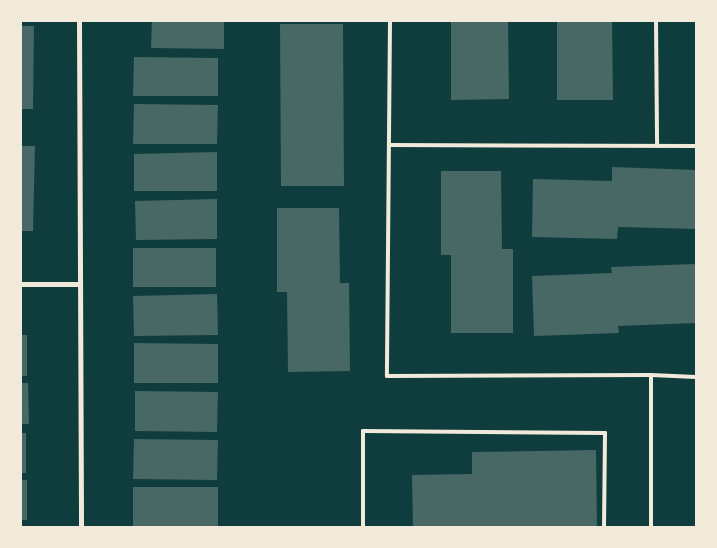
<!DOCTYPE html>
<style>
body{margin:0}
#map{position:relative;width:717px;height:548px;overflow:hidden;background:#0f3d3e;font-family:Ubuntu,sans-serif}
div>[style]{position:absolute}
.building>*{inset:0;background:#486865}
.service>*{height:4px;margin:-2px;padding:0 2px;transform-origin:2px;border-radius:2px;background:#f1e9da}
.minor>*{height:5px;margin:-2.5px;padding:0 2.5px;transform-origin:2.5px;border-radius:2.5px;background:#f1e9da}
span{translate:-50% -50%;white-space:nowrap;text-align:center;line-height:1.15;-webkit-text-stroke:4px #f1e9da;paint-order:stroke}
.frame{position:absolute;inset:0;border:22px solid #f1e9da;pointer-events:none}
</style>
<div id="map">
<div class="building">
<i style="clip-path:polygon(152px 21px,224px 21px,224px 49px,151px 48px)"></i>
<i style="clip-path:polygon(451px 21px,508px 21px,509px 99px,451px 100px)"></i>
<i style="clip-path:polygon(557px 21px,612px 21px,613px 100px,557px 100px)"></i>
<i style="clip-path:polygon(280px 24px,343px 24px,344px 186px,281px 186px)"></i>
<i style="clip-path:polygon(21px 26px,34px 26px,33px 109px,21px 109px)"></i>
<i style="clip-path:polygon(134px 57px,218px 58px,218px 96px,133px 96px)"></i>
<i style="clip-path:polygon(134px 104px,218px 105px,217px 144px,133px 144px)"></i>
<i style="clip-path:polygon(21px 146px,35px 146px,33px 231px,21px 231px)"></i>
<i style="clip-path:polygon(217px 152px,217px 191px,134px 191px,134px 154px)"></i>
<i style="clip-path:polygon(612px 167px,696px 170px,696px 229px,618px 227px,617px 239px,532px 237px,533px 179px,612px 181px)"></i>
<i style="clip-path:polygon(441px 171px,501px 171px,502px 249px,513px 249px,513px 333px,451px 333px,451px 255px,441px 255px)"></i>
<i style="clip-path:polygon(217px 199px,217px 239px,136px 240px,135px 201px)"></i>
<i style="clip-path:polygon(277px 208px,339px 208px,340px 283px,349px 283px,350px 371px,288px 372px,287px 292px,277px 292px)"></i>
<i style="clip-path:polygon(133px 248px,216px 248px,216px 287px,133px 287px)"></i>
<i style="clip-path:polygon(696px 264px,696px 323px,618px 326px,619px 333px,534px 336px,532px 276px,612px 273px,611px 267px)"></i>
<i style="clip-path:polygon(217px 294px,218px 335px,134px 336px,133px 296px)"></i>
<i style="clip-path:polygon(21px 335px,27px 335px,27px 376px,21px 376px)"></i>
<i style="clip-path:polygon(134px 343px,218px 344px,218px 383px,134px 383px)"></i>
<i style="clip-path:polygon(21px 383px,28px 383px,29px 424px,21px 424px)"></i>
<i style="clip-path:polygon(135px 391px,218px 392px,217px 432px,135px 431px)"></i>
<i style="clip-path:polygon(21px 433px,26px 433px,26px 473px,21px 473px)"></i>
<i style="clip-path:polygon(134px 439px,218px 440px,217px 480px,133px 479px)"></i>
<i style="clip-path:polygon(596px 450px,597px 527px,413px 527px,412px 475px,472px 474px,472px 452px)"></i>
<i style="clip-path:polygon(21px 480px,27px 480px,27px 520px,21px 520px)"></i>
<i style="clip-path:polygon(133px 487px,218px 487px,218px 527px,133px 527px)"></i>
</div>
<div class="service">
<i style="left:390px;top:21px;width:355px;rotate:90.5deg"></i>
<i style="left:387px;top:376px;width:264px;rotate:-0.2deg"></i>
<i style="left:651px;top:375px;width:152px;rotate:90deg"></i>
<i style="left:656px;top:21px;width:125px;rotate:89.5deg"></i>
<i style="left:389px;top:145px;width:307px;rotate:0.2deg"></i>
<i style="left:651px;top:375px;width:45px;rotate:2.5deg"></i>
<i style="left:363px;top:527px;width:96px;rotate:-90deg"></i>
<i style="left:363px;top:431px;width:242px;rotate:0.5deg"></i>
<i style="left:605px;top:433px;width:94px;rotate:90.6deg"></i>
</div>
<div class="minor">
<i style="left:79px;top:21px;width:506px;rotate:89.77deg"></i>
<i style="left:21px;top:284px;width:59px"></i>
</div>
<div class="frame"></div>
</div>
